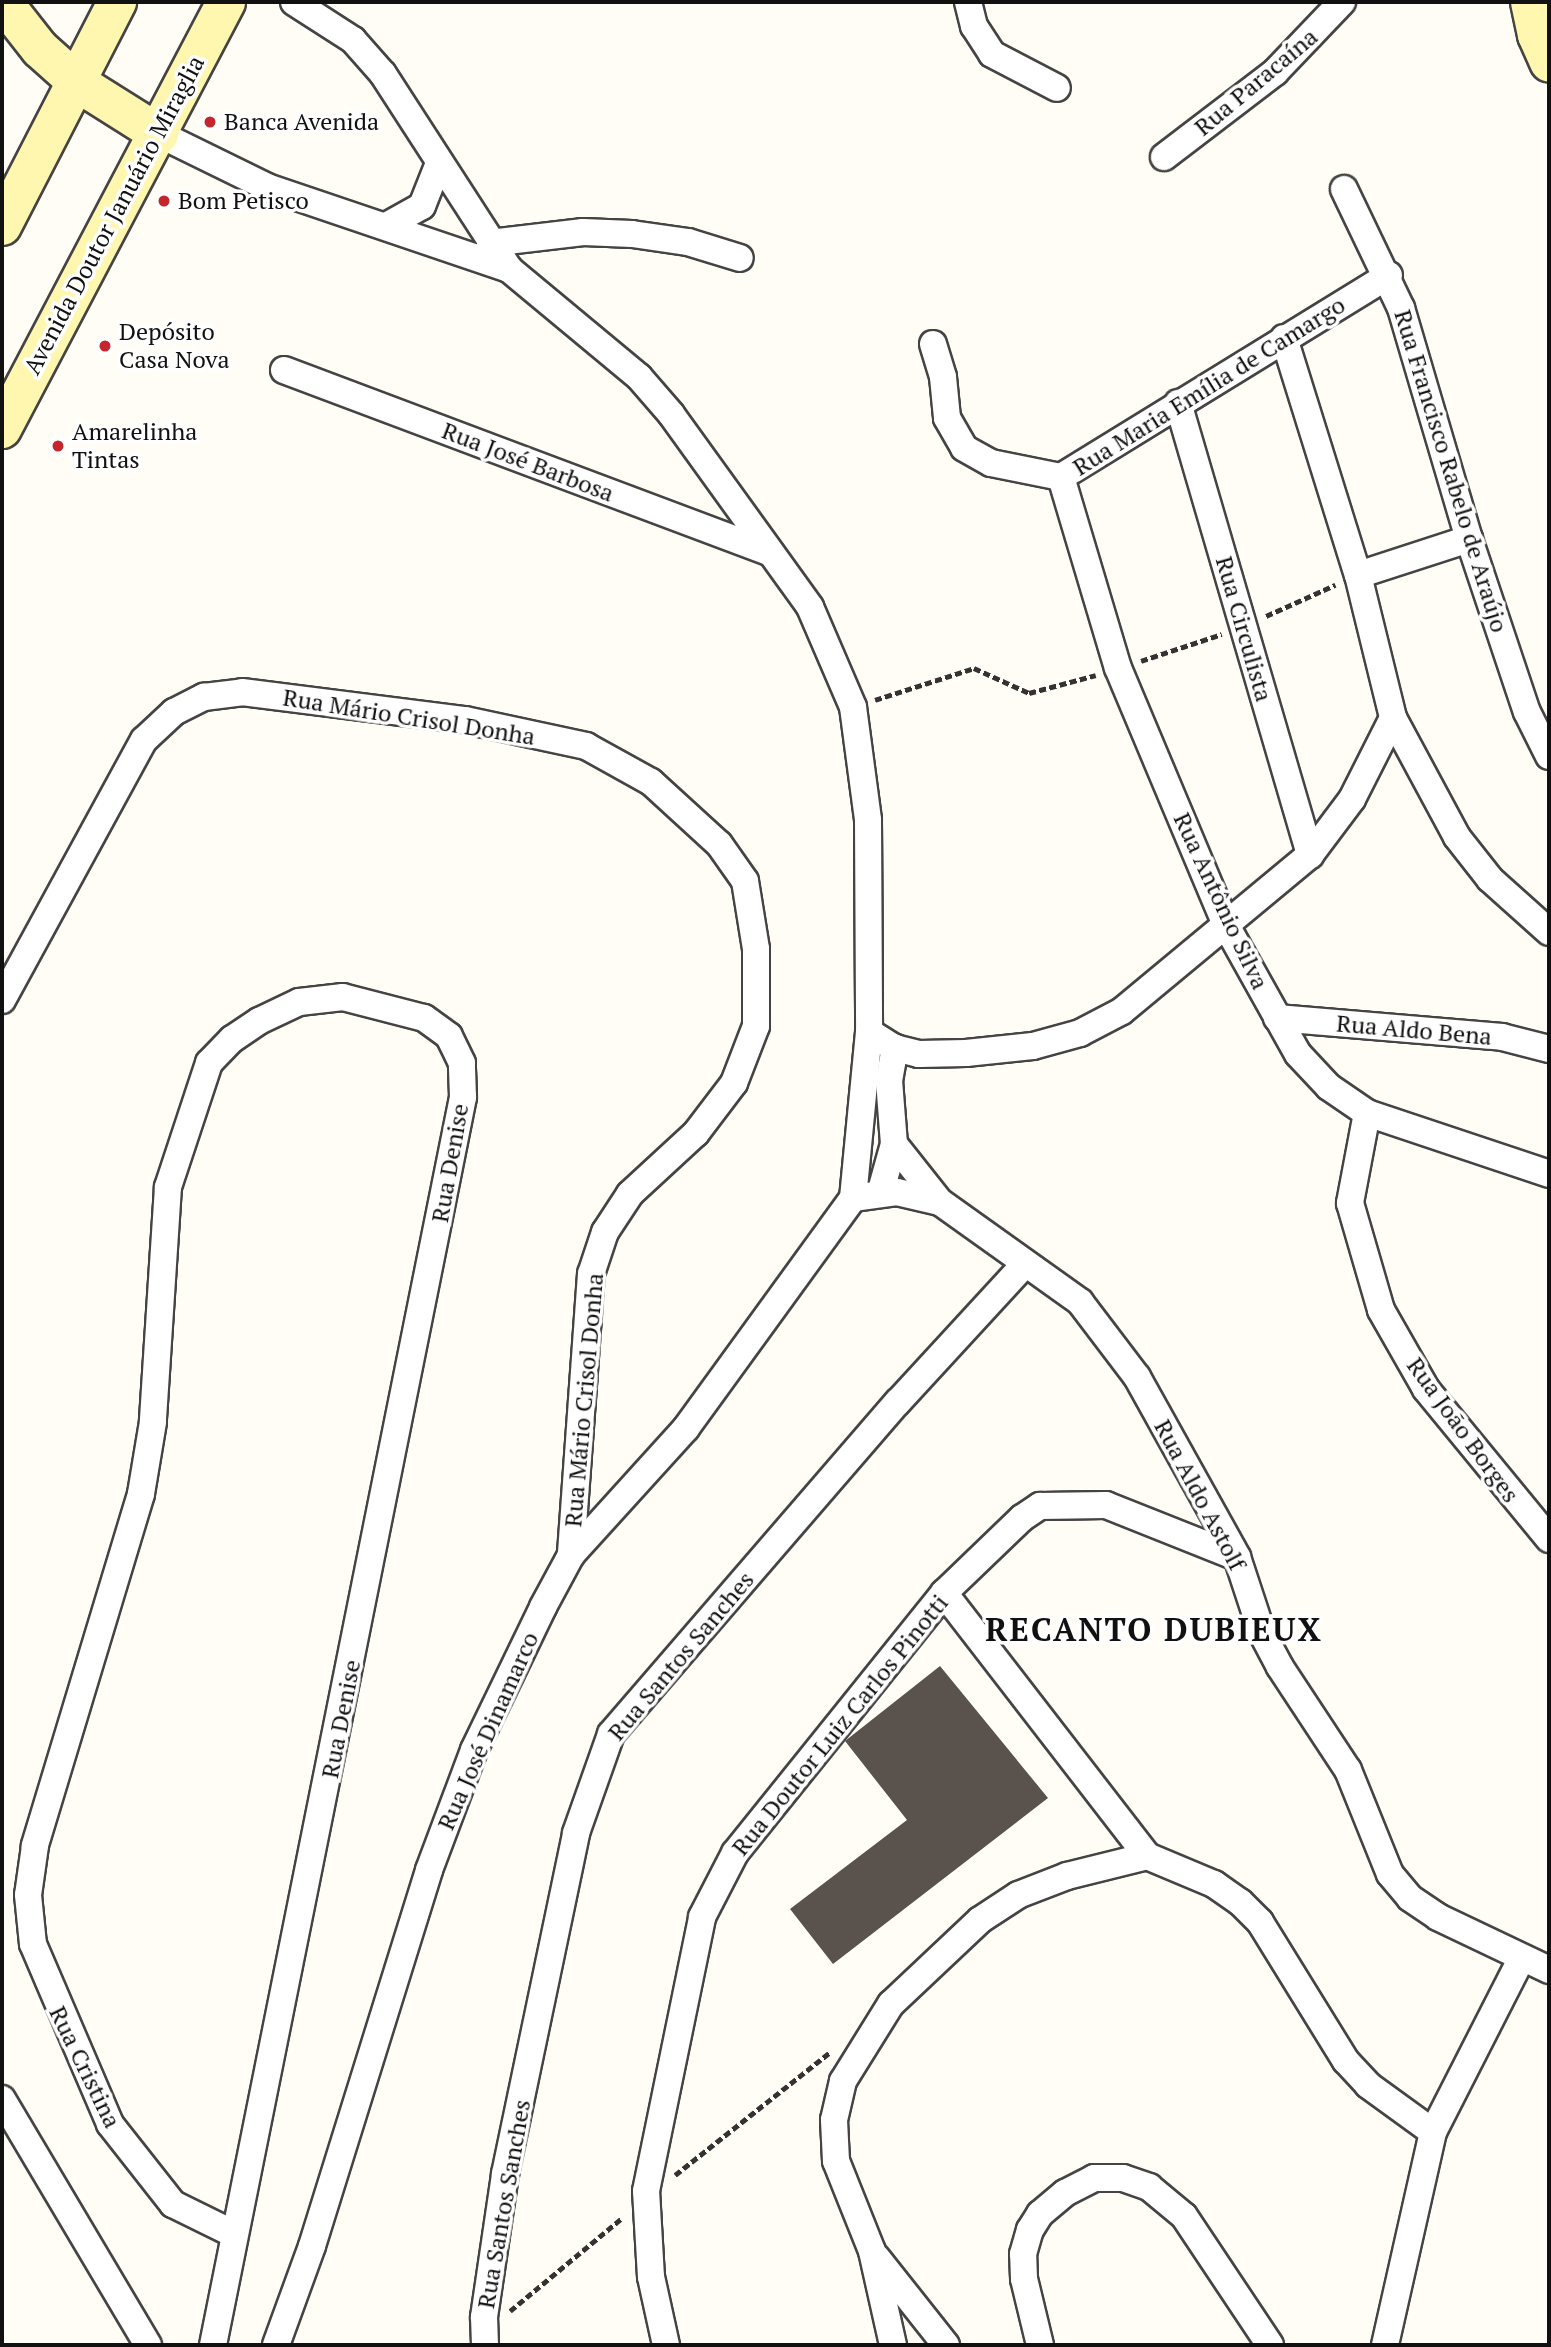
<!DOCTYPE html>
<meta charset="utf-8">
<style>
body{margin:0}
#map{position:relative;width:1551px;height:2347px;overflow:hidden;background:#fffdf5;font-family:"PT Serif",serif}
div>[style]{position:absolute}
.building>*{inset:0;background:#5a524d}
.path>*{height:4.5px;margin-top:-2.25px;transform-origin:0;background:repeating-linear-gradient(90deg,#333 0 7px,transparent 0 10.5px)}
.roads{filter:drop-shadow(2px 0 #444) drop-shadow(-2px 0 #444) drop-shadow(0 2px #444) drop-shadow(0 -2px #444)}
.street>*{height:26px;margin:-13px;padding:0 13px;transform-origin:13px;border-radius:13px;background:#fff}
.secondary>*{height:38px;margin:-19px;padding:0 19px;transform-origin:19px;border-radius:19px;background:#fff6b0}
.dots>*{width:19px;height:19px;translate:-50% -50%;box-sizing:border-box;border:4px solid #fff;border-radius:50%}
span{translate:-50% -50%;white-space:nowrap;text-align:center;line-height:1.15;-webkit-text-stroke:7px #fff;paint-order:stroke}
.street-label{font-size:24px;color:#111}
.poi-label{font-size:24px;color:#111}
.left{translate:0 -50%;text-align:left}
.district-label{font-size:32px;color:#111;font-weight:700;letter-spacing:2px}
.frame{position:absolute;inset:0;border:4px solid #111;pointer-events:none}
</style>
<div id="map">
<div class="building">
<i style="clip-path:polygon(940px 1666px,1048px 1798px,833px 1964px,790px 1909px,907px 1820px,845px 1741px)"></i>
</div>
<div class="path">
<i style="left:1266px;top:616px;width:76px;rotate:-24.2deg"></i>
<i style="left:1141px;top:661px;width:85px;rotate:-18.4deg"></i>
<i style="left:875px;top:700px;width:104px;rotate:-17.9deg"></i>
<i style="left:974px;top:668px;width:60px;rotate:24.4deg"></i>
<i style="left:1029px;top:693px;width:69px;rotate:-15deg"></i>
<i style="left:675px;top:2175px;width:198px;rotate:-38.4deg"></i>
<i style="left:510px;top:2311px;width:146px;rotate:-39.7deg"></i>
</div>
<div class="roads">
<div class="street">
<i style="left:294px;top:2px;width:70px;rotate:32.8deg"></i>
<i style="left:353px;top:40px;width:45px;rotate:48.6deg"></i>
<i style="left:383px;top:74px;width:232px;rotate:57.1deg"></i>
<i style="left:509px;top:269px;width:169px;rotate:39.7deg"></i>
<i style="left:639px;top:377px;width:49px;rotate:49.1deg"></i>
<i style="left:671px;top:414px;width:238px;rotate:54.2deg"></i>
<i style="left:810px;top:607px;width:109px;rotate:66.7deg"></i>
<i style="left:853px;top:707px;width:114px;rotate:82.4deg"></i>
<i style="left:868px;top:820px;width:212px;rotate:89.7deg"></i>
<i style="left:869px;top:1032px;width:167px;rotate:95.5deg"></i>
<i style="left:968px;top:2px;width:25px;rotate:76deg"></i>
<i style="left:974px;top:26px;width:33px;rotate:57deg"></i>
<i style="left:992px;top:54px;width:73px;rotate:27.6deg"></i>
<i style="left:159px;top:134px;width:120px;rotate:26.1deg"></i>
<i style="left:267px;top:187px;width:256px;rotate:18.7deg"></i>
<i style="left:1164px;top:157px;width:140px;rotate:-37.4deg"></i>
<i style="left:1275px;top:72px;width:97px;rotate:-46.3deg"></i>
<i style="left:1344px;top:189px;width:132px;rotate:64.4deg"></i>
<i style="left:1401px;top:308px;width:241px;rotate:73.6deg"></i>
<i style="left:1469px;top:539px;width:182px;rotate:71.5deg"></i>
<i style="left:1527px;top:712px;width:49px;rotate:63.4deg"></i>
<i style="left:386px;top:226px;width:41px;rotate:-29.1deg"></i>
<i style="left:422px;top:206px;width:46px;rotate:-68.4deg"></i>
<i style="left:490px;top:243px;width:94px;rotate:-6.7deg"></i>
<i style="left:583px;top:232px;width:49px;rotate:2.3deg"></i>
<i style="left:632px;top:234px;width:57px;rotate:8.1deg"></i>
<i style="left:688px;top:242px;width:54px;rotate:17.1deg"></i>
<i style="left:1284px;top:338px;width:248px;rotate:72.7deg"></i>
<i style="left:1358px;top:575px;width:147px;rotate:76.2deg"></i>
<i style="left:1393px;top:718px;width:135px;rotate:61.7deg"></i>
<i style="left:1457px;top:837px;width:53px;rotate:51.8deg"></i>
<i style="left:1490px;top:879px;width:79px;rotate:41.9deg"></i>
<i style="left:933px;top:344px;width:34px;rotate:73deg"></i>
<i style="left:943px;top:377px;width:41px;rotate:84.4deg"></i>
<i style="left:947px;top:418px;width:34px;rotate:60deg"></i>
<i style="left:964px;top:448px;width:31px;rotate:29deg"></i>
<i style="left:991px;top:463px;width:71px;rotate:11.3deg"></i>
<i style="left:1061px;top:477px;width:385px;rotate:-31.6deg"></i>
<i style="left:284px;top:370px;width:520px;rotate:20.59deg"></i>
<i style="left:1178px;top:403px;width:471px;rotate:73.7deg"></i>
<i style="left:1061px;top:477px;width:199px;rotate:73.4deg"></i>
<i style="left:1118px;top:668px;width:281px;rotate:67.2deg"></i>
<i style="left:1227px;top:927px;width:145px;rotate:60.8deg"></i>
<i style="left:1298px;top:1054px;width:45px;rotate:46.8deg"></i>
<i style="left:1329px;top:1087px;width:46px;rotate:34.4deg"></i>
<i style="left:1367px;top:1113px;width:192px;rotate:18.5deg"></i>
<i style="left:1358px;top:575px;width:117px;rotate:-18deg"></i>
<i style="left:2px;top:1000px;width:296px;rotate:-61.4deg"></i>
<i style="left:144px;top:740px;width:41px;rotate:-43deg"></i>
<i style="left:174px;top:712px;width:34px;rotate:-27deg"></i>
<i style="left:204px;top:697px;width:38px;rotate:-7deg"></i>
<i style="left:242px;top:692px;width:225px;rotate:7.2deg"></i>
<i style="left:465px;top:720px;width:124px;rotate:12.1deg"></i>
<i style="left:586px;top:746px;width:74px;rotate:29deg"></i>
<i style="left:651px;top:782px;width:92px;rotate:42.4deg"></i>
<i style="left:719px;top:844px;width:45px;rotate:54.9deg"></i>
<i style="left:745px;top:881px;width:69px;rotate:80.8deg"></i>
<i style="left:756px;top:949px;width:77px;rotate:90deg"></i>
<i style="left:756px;top:1026px;width:61px;rotate:111.1deg"></i>
<i style="left:734px;top:1083px;width:63px;rotate:127.2deg"></i>
<i style="left:696px;top:1133px;width:90px;rotate:137.3deg"></i>
<i style="left:630px;top:1194px;width:45px;rotate:123.3deg"></i>
<i style="left:605px;top:1232px;width:44px;rotate:108.4deg"></i>
<i style="left:591px;top:1274px;width:282px;rotate:94.1deg"></i>
<i style="left:1277px;top:1018px;width:226px;rotate:4.8deg"></i>
<i style="left:1502px;top:1037px;width:49px;rotate:14.3deg"></i>
<i style="left:869px;top:1032px;width:31px;rotate:32deg"></i>
<i style="left:895px;top:1048px;width:25px;rotate:14deg"></i>
<i style="left:919px;top:1054px;width:47px;rotate:-1.2deg"></i>
<i style="left:966px;top:1053px;width:67px;rotate:-6deg"></i>
<i style="left:1033px;top:1046px;width:49px;rotate:-15.5deg"></i>
<i style="left:1080px;top:1033px;width:47px;rotate:-27.6deg"></i>
<i style="left:1122px;top:1011px;width:244px;rotate:-39.7deg"></i>
<i style="left:1310px;top:855px;width:70px;rotate:-53.1deg"></i>
<i style="left:1352px;top:799px;width:91px;rotate:-63.2deg"></i>
<i style="left:1367px;top:1113px;width:92px;rotate:100.7deg"></i>
<i style="left:1350px;top:1203px;width:111px;rotate:73.8deg"></i>
<i style="left:1381px;top:1310px;width:91px;rotate:60.3deg"></i>
<i style="left:1426px;top:1389px;width:194px;rotate:50.6deg"></i>
<i style="left:894px;top:1144px;width:74px;rotate:51.6deg"></i>
<i style="left:880px;top:1194px;width:52px;rotate:-74.4deg"></i>
<i style="left:894px;top:1144px;width:63px;rotate:-94.5deg"></i>
<i style="left:889px;top:1081px;width:34px;rotate:-80deg"></i>
<i style="left:853px;top:1198px;width:44px;rotate:-7.8deg"></i>
<i style="left:897px;top:1192px;width:44px;rotate:13.1deg"></i>
<i style="left:940px;top:1202px;width:172px;rotate:35.5deg"></i>
<i style="left:1080px;top:1302px;width:94px;rotate:52.8deg"></i>
<i style="left:1137px;top:1377px;width:206px;rotate:60.9deg"></i>
<i style="left:1237px;top:1557px;width:80px;rotate:71.8deg"></i>
<i style="left:1262px;top:1633px;width:38px;rotate:62deg"></i>
<i style="left:1280px;top:1667px;width:123px;rotate:56.6deg"></i>
<i style="left:1348px;top:1770px;width:112px;rotate:68deg"></i>
<i style="left:1390px;top:1874px;width:31px;rotate:50deg"></i>
<i style="left:1410px;top:1898px;width:34px;rotate:34deg"></i>
<i style="left:1438px;top:1917px;width:123px;rotate:25.5deg"></i>
<i style="left:944px;top:1593px;width:332px;rotate:52.3deg"></i>
<i style="left:1147px;top:1856px;width:73px;rotate:22.7deg"></i>
<i style="left:1214px;top:1884px;width:32px;rotate:35deg"></i>
<i style="left:1240px;top:1902px;width:28px;rotate:45deg"></i>
<i style="left:1260px;top:1922px;width:163px;rotate:58.3deg"></i>
<i style="left:1346px;top:2061px;width:33px;rotate:47deg"></i>
<i style="left:1368px;top:2085px;width:80px;rotate:35.9deg"></i>
<i style="left:2px;top:2099px;width:286px;rotate:59.3deg"></i>
<i style="left:877px;top:2258px;width:111px;rotate:51.6deg"></i>
<i style="left:213px;top:2345px;width:1273px;rotate:-78.67deg"></i>
<i style="left:463px;top:1097px;width:34px;rotate:-92deg"></i>
<i style="left:462px;top:1063px;width:30px;rotate:-116deg"></i>
<i style="left:449px;top:1036px;width:31px;rotate:-144deg"></i>
<i style="left:424px;top:1018px;width:84px;rotate:-165.5deg"></i>
<i style="left:343px;top:997px;width:44px;rotate:173.5deg"></i>
<i style="left:299px;top:1002px;width:44px;rotate:154.6deg"></i>
<i style="left:259px;top:1021px;width:32px;rotate:146deg"></i>
<i style="left:232px;top:1039px;width:33px;rotate:134deg"></i>
<i style="left:209px;top:1063px;width:131px;rotate:108.3deg"></i>
<i style="left:168px;top:1187px;width:235px;rotate:93.7deg"></i>
<i style="left:153px;top:1422px;width:73px;rotate:99.5deg"></i>
<i style="left:141px;top:1494px;width:368px;rotate:106.8deg"></i>
<i style="left:35px;top:1846px;width:49px;rotate:98.1deg"></i>
<i style="left:28px;top:1895px;width:49px;rotate:84.2deg"></i>
<i style="left:33px;top:1944px;width:196px;rotate:66.8deg"></i>
<i style="left:110px;top:2124px;width:102px;rotate:51.8deg"></i>
<i style="left:173px;top:2204px;width:68px;rotate:26.2deg"></i>
<i style="left:276px;top:2345px;width:105px;rotate:-70deg"></i>
<i style="left:312px;top:2246px;width:394px;rotate:-72.7deg"></i>
<i style="left:429px;top:1870px;width:128px;rotate:-69.4deg"></i>
<i style="left:474px;top:1750px;width:159px;rotate:-64.2deg"></i>
<i style="left:543px;top:1607px;width:59px;rotate:-61.7deg"></i>
<i style="left:571px;top:1555px;width:171px;rotate:-47.8deg"></i>
<i style="left:686px;top:1428px;width:284px;rotate:-54deg"></i>
<i style="left:485px;top:2345px;width:28px;rotate:-92deg"></i>
<i style="left:484px;top:2317px;width:145px;rotate:-81.6deg"></i>
<i style="left:505px;top:2174px;width:348px;rotate:-78.2deg"></i>
<i style="left:576px;top:1833px;width:105px;rotate:-70.5deg"></i>
<i style="left:611px;top:1734px;width:439px;rotate:-49.2deg"></i>
<i style="left:898px;top:1402px;width:186px;rotate:-47.4deg"></i>
<i style="left:666px;top:2345px;width:70px;rotate:-102.4deg"></i>
<i style="left:651px;top:2277px;width:86px;rotate:-93.3deg"></i>
<i style="left:646px;top:2191px;width:280px;rotate:-78.4deg"></i>
<i style="left:702px;top:1917px;width:72px;rotate:-62.7deg"></i>
<i style="left:735px;top:1853px;width:334px;rotate:-51.2deg"></i>
<i style="left:944px;top:1593px;width:108px;rotate:-43.9deg"></i>
<i style="left:1022px;top:1518px;width:22px;rotate:-34deg"></i>
<i style="left:1040px;top:1506px;width:66px;rotate:-0.9deg"></i>
<i style="left:1106px;top:1505px;width:141px;rotate:21.7deg"></i>
<i style="left:893px;top:2345px;width:96px;rotate:-102.6deg"></i>
<i style="left:872px;top:2251px;width:97px;rotate:-111.8deg"></i>
<i style="left:836px;top:2161px;width:41px;rotate:-92.8deg"></i>
<i style="left:834px;top:2120px;width:40px;rotate:-77deg"></i>
<i style="left:843px;top:2081px;width:91px;rotate:-58.1deg"></i>
<i style="left:891px;top:2004px;width:122px;rotate:-43.3deg"></i>
<i style="left:980px;top:1920px;width:45px;rotate:-33.3deg"></i>
<i style="left:1018px;top:1895px;width:53px;rotate:-21.2deg"></i>
<i style="left:1067px;top:1876px;width:82px;rotate:-14deg"></i>
<i style="left:1040px;top:2345px;width:68px;rotate:-103.6deg"></i>
<i style="left:1024px;top:2279px;width:25px;rotate:-92deg"></i>
<i style="left:1023px;top:2254px;width:25px;rotate:-74deg"></i>
<i style="left:1030px;top:2230px;width:19px;rotate:-58deg"></i>
<i style="left:1040px;top:2214px;width:33px;rotate:-40deg"></i>
<i style="left:1065px;top:2193px;width:33px;rotate:-27deg"></i>
<i style="left:1094px;top:2178px;width:29px"></i>
<i style="left:1123px;top:2178px;width:28px;rotate:19deg"></i>
<i style="left:1149px;top:2187px;width:45px;rotate:39.6deg"></i>
<i style="left:1184px;top:2216px;width:155px;rotate:56.3deg"></i>
<i style="left:1385px;top:2345px;width:218px;rotate:-77.3deg"></i>
<i style="left:1433px;top:2132px;width:194px;rotate:-63deg"></i>
</div>
<div class="secondary">
<i style="left:3px;top:2px;width:60px;rotate:51.8deg"></i>
<i style="left:40px;top:49px;width:51px;rotate:41.8deg"></i>
<i style="left:78px;top:83px;width:96px;rotate:32.2deg"></i>
<i style="left:1530px;top:2px;width:34px;rotate:78deg"></i>
<i style="left:1537px;top:35px;width:30px;rotate:66deg"></i>
<i style="left:2px;top:226px;width:252px;rotate:-62.8deg"></i>
<i style="left:2px;top:429px;width:482px;rotate:-62.3deg"></i>
</div>
</div>
<div class="dots">
<i style="left:210px;top:122px;background:#c4262e"></i>
<i style="left:164px;top:201px;background:#c4262e"></i>
<i style="left:105px;top:346px;background:#c4262e"></i>
<i style="left:58px;top:446px;background:#c4262e"></i>
</div>
<div class="street-label">
<span style="left:1256px;top:82px;rotate:-40deg">Rua Paracaína</span>
<span style="left:114px;top:215px;rotate:-62deg">Avenida Doutor Januário Miraglia</span>
<span style="left:1209px;top:386px;rotate:-32deg">Rua Maria Emília de Camargo</span>
<span style="left:528px;top:462px;rotate:21deg">Rua José Barbosa</span>
<span style="left:1451px;top:471px;rotate:73deg">Rua Francisco Rabelo de Araújo</span>
<span style="left:1244px;top:629px;rotate:74deg">Rua Circulista</span>
<span style="left:409px;top:717px;rotate:9deg">Rua Mário Crisol Donha</span>
<span style="left:1221px;top:901px;rotate:65deg">Rua Antônio Silva</span>
<span style="left:1414px;top:1030px;rotate:5deg">Rua Aldo Bena</span>
<span style="left:450px;top:1163px;rotate:-80deg">Rua Denise</span>
<span style="left:584px;top:1400px;rotate:-85deg">Rua Mário Crisol Donha</span>
<span style="left:1463px;top:1430px;rotate:54deg">Rua João Borges</span>
<span style="left:1200px;top:1495px;rotate:62deg">Rua Aldo Astolf</span>
<span style="left:681px;top:1656px;rotate:-50deg">Rua Santos Sanches</span>
<span style="left:341px;top:1719px;rotate:-79deg">Rua Denise</span>
<span style="left:840px;top:1725px;rotate:-51deg">Rua Doutor Luiz Carlos Pinotti</span>
<span style="left:488px;top:1731px;rotate:-66deg">Rua José Dinamarco</span>
<span style="left:85px;top:2067px;rotate:64deg">Rua Cristina</span>
<span style="left:504px;top:2204px;rotate:-80deg">Rua Santos Sanches</span>
</div>
<div class="poi-label">
<span class="left" style="left:224px;top:122px">Banca Avenida</span>
<span class="left" style="left:178px;top:201px">Bom Petisco</span>
<span class="left" style="left:119px;top:346px">Depósito<br>Casa Nova</span>
<span class="left" style="left:72px;top:446px">Amarelinha<br>Tintas</span>
</div>
<div class="district-label">
<span style="left:1154px;top:1629px">RECANTO DUBIEUX</span>
</div>
<div class="frame"></div>
</div>
